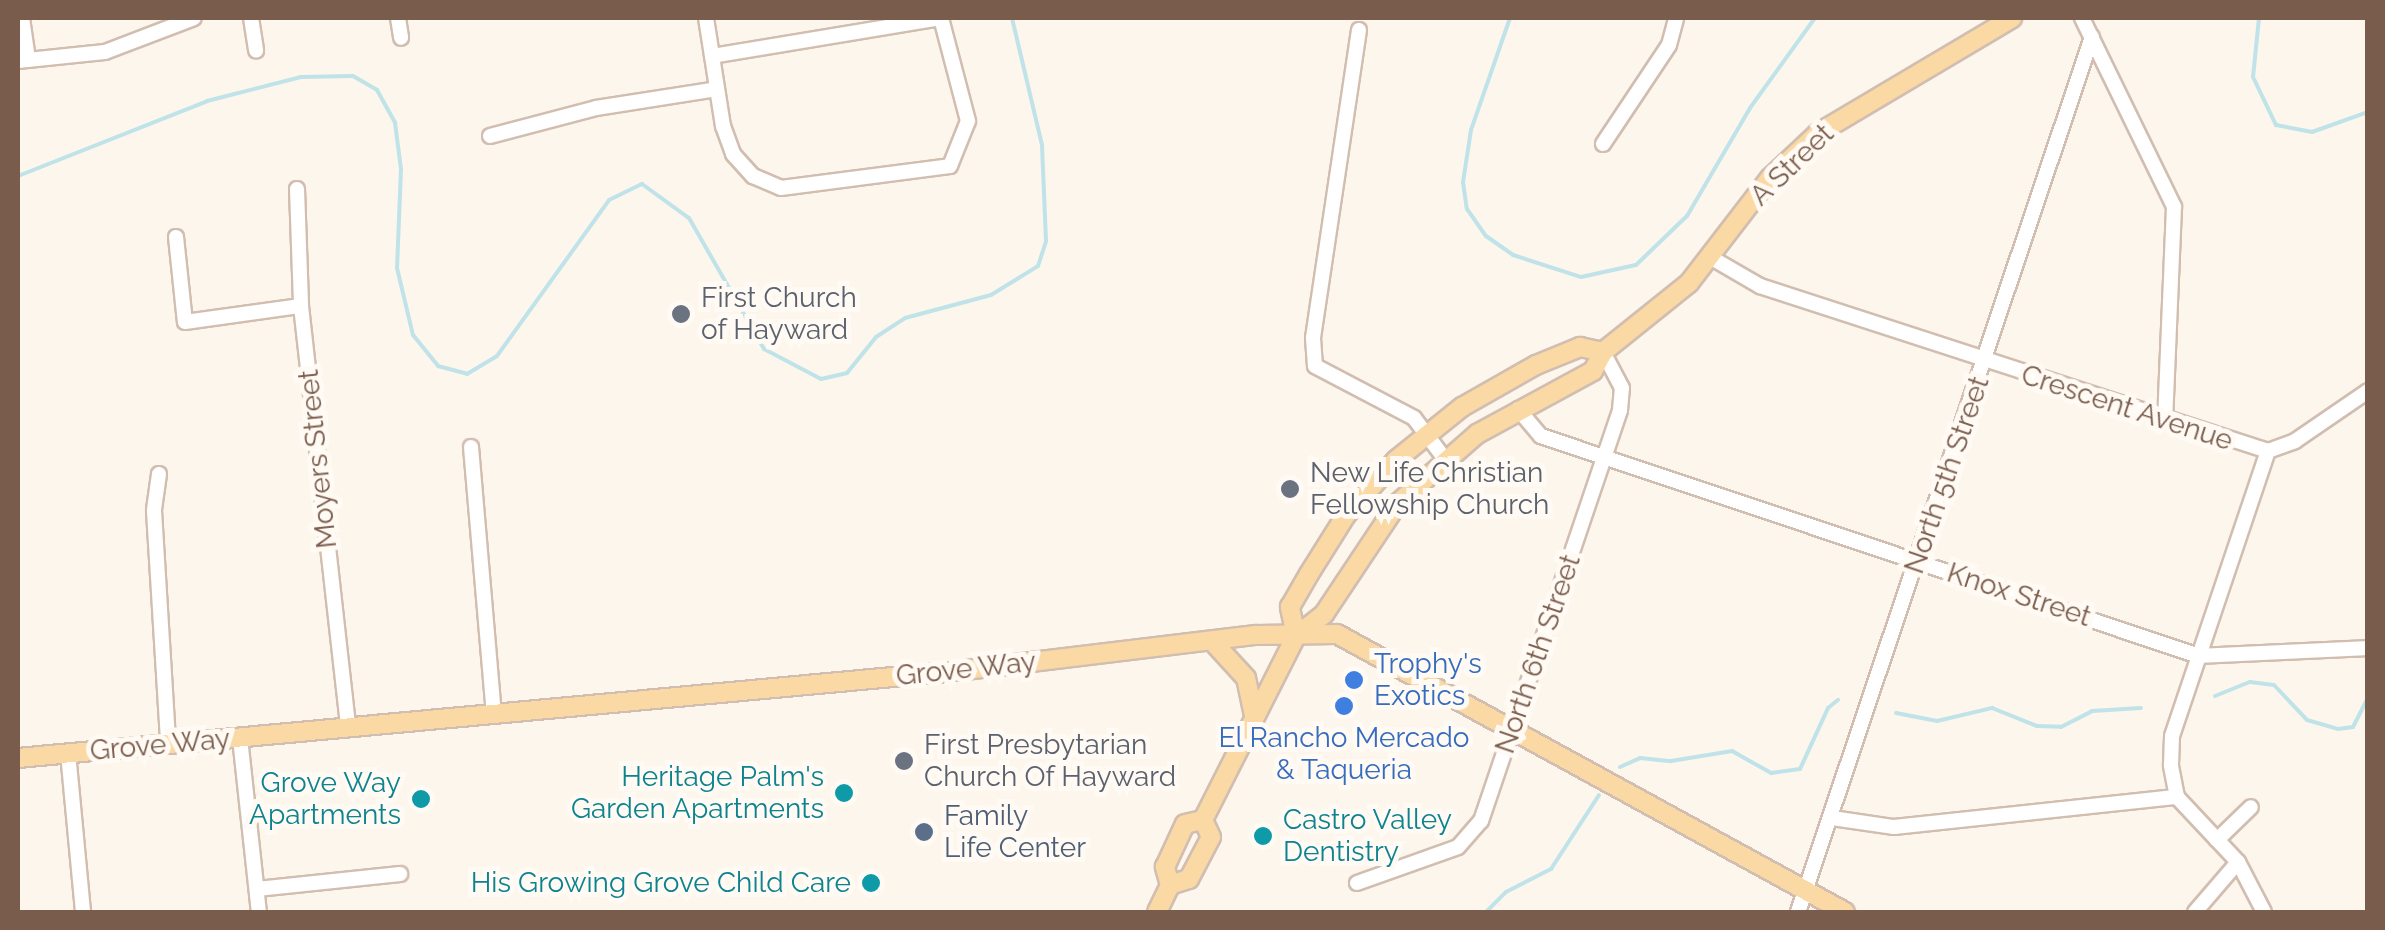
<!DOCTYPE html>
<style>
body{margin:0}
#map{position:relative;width:2385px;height:930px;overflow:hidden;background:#fdf6ec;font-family:Raleway,sans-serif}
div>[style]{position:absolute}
.stream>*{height:4px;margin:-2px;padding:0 2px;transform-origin:2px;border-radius:2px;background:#bfe3e8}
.roads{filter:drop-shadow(2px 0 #d1beb0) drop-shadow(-2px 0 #d1beb0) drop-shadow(0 2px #d1beb0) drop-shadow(0 -2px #d1beb0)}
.minor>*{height:14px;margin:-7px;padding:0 7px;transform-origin:7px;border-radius:7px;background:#fff}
.major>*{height:18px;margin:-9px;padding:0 9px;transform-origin:9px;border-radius:9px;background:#fbd9a5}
.dots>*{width:28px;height:28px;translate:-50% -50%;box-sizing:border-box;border:5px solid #fffaf3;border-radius:50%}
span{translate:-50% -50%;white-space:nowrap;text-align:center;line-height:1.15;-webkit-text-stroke:10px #fffaf3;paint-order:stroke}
.street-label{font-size:28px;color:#7a5c4d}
.worship-label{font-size:28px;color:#5b616d}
.left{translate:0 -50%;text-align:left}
.shop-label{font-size:28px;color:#366cbe}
.culture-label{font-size:28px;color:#0d838f}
.right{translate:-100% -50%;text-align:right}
.service-label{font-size:28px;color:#4e5e75}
.frame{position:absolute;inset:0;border:20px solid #7a5c4d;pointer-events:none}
</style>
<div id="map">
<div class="stream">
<i style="left:1510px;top:18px;width:119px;rotate:109.2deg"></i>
<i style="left:1471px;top:130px;width:53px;rotate:98.7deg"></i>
<i style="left:1463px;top:182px;width:27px;rotate:82deg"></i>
<i style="left:1467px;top:209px;width:33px;rotate:55deg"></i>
<i style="left:1486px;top:236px;width:33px;rotate:35deg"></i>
<i style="left:1513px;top:255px;width:71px;rotate:17.9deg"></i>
<i style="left:1581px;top:277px;width:56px;rotate:-12.3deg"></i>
<i style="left:1636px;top:265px;width:71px;rotate:-43.9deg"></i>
<i style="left:1687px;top:216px;width:125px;rotate:-59.7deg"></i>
<i style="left:1750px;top:108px;width:111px;rotate:-54.2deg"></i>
<i style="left:2259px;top:18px;width:59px;rotate:95.8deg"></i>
<i style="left:2253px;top:77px;width:53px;rotate:64.4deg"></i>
<i style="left:2276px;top:125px;width:37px;rotate:11deg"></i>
<i style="left:2312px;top:132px;width:59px;rotate:-19.7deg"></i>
<i style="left:18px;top:176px;width:203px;rotate:-21.6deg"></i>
<i style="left:207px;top:101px;width:97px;rotate:-14.3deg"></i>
<i style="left:301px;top:77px;width:52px;rotate:-1.1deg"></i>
<i style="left:353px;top:76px;width:28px;rotate:30deg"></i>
<i style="left:377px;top:90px;width:38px;rotate:61deg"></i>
<i style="left:395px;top:123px;width:46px;rotate:82.6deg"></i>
<i style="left:401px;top:169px;width:99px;rotate:92.3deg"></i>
<i style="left:397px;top:268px;width:69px;rotate:76.6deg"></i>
<i style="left:413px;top:335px;width:40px;rotate:51deg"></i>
<i style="left:438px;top:366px;width:30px;rotate:15deg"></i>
<i style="left:467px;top:374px;width:35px;rotate:-31deg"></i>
<i style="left:497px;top:356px;width:192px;rotate:-54.3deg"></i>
<i style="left:609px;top:200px;width:37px;rotate:-26deg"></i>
<i style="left:642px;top:184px;width:58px;rotate:35.9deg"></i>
<i style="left:689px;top:218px;width:151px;rotate:60.2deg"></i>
<i style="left:764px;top:349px;width:64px;rotate:27.8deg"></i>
<i style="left:821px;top:379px;width:27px;rotate:-13deg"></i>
<i style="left:847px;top:373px;width:46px;rotate:-51.1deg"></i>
<i style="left:876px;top:337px;width:35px;rotate:-33deg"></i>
<i style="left:905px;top:318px;width:89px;rotate:-15deg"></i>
<i style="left:991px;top:295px;width:55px;rotate:-31.7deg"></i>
<i style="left:1038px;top:266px;width:26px;rotate:-72deg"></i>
<i style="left:1046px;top:241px;width:96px;rotate:-92.4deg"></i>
<i style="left:1042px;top:145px;width:130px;rotate:-103.3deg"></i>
<i style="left:2215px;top:696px;width:38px;rotate:-22deg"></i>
<i style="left:2250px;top:682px;width:24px;rotate:7deg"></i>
<i style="left:2274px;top:685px;width:48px;rotate:46.7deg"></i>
<i style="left:2307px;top:720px;width:32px;rotate:16deg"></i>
<i style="left:2338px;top:729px;width:15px;rotate:-8deg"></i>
<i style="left:2353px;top:727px;width:34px;rotate:-63deg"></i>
<i style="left:1896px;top:713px;width:42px;rotate:11deg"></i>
<i style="left:1937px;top:721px;width:57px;rotate:-13.3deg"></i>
<i style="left:1992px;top:708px;width:48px;rotate:21.8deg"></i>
<i style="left:2037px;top:726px;width:24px;rotate:2deg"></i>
<i style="left:2061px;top:727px;width:35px;rotate:-27deg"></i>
<i style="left:2092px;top:711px;width:49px;rotate:-3.5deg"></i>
<i style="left:1620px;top:767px;width:22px;rotate:-24deg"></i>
<i style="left:1640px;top:758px;width:31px;rotate:6deg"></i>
<i style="left:1671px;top:761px;width:62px;rotate:-9.3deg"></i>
<i style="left:1732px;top:751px;width:45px;rotate:29.4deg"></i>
<i style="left:1771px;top:773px;width:29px;rotate:-8deg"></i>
<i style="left:1800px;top:769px;width:67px;rotate:-65.3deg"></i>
<i style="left:1828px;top:708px;width:13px;rotate:-39deg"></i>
<i style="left:1486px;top:912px;width:28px;rotate:-45deg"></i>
<i style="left:1506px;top:892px;width:51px;rotate:-27.1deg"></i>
<i style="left:1551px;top:869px;width:88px;rotate:-57deg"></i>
</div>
<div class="roads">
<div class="minor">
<i style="left:22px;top:18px;width:41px;rotate:81.7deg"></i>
<i style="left:251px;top:18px;width:33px;rotate:81deg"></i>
<i style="left:398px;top:18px;width:20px;rotate:81deg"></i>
<i style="left:706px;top:18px;width:38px;rotate:81deg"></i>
<i style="left:712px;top:56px;width:71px;rotate:81.1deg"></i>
<i style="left:723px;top:126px;width:30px;rotate:70deg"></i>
<i style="left:733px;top:154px;width:30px;rotate:48deg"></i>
<i style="left:753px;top:176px;width:30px;rotate:23deg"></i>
<i style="left:781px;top:188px;width:170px;rotate:-7.4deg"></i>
<i style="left:950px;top:166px;width:48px;rotate:-68.2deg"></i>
<i style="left:968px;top:121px;width:106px;rotate:-104.7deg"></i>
<i style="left:941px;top:18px;width:232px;rotate:170.6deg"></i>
<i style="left:2082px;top:18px;width:210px;rotate:64deg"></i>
<i style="left:2174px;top:207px;width:215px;rotate:92.4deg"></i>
<i style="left:1359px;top:30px;width:311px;rotate:98.5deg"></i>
<i style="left:1313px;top:338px;width:28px;rotate:86deg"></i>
<i style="left:1315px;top:366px;width:112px;rotate:27.7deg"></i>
<i style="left:1414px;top:418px;width:51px;rotate:52.9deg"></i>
<i style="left:18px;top:61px;width:87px;rotate:-5.9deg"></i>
<i style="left:105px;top:52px;width:95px;rotate:-20.9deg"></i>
<i style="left:490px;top:136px;width:110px;rotate:-14.8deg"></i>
<i style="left:596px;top:108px;width:122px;rotate:-8.9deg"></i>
<i style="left:1603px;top:144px;width:119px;rotate:-56.3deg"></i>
<i style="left:1669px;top:45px;width:28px;rotate:-75deg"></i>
<i style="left:297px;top:189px;width:117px;rotate:88deg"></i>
<i style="left:301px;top:306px;width:425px;rotate:83.6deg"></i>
<i style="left:176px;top:237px;width:85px;rotate:84deg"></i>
<i style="left:185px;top:322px;width:117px;rotate:-7.9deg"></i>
<i style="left:1710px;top:257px;width:58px;rotate:30.1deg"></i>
<i style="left:1760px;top:286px;width:534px;rotate:17.99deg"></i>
<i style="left:2268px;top:451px;width:29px;rotate:-20deg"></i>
<i style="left:2295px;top:441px;width:88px;rotate:-34.4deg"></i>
<i style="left:1518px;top:409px;width:35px;rotate:50deg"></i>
<i style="left:1541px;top:436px;width:694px;rotate:18.49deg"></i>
<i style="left:2199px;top:656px;width:169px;rotate:-2.7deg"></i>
<i style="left:471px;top:447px;width:268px;rotate:85.1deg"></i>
<i style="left:159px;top:474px;width:37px;rotate:98deg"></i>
<i style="left:154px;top:511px;width:232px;rotate:86.5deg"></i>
<i style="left:240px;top:738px;width:175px;rotate:83.8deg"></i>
<i style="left:68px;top:753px;width:160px;rotate:84.6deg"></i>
<i style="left:1832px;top:818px;width:63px;rotate:8.3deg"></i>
<i style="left:1894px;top:827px;width:285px;rotate:-6.1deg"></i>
<i style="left:2217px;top:840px;width:47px;rotate:-44.1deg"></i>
<i style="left:1357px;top:883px;width:107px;rotate:-19.6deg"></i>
<i style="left:1458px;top:847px;width:35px;rotate:-49deg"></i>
<i style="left:1481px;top:821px;width:434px;rotate:-71.3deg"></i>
<i style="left:1620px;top:410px;width:22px;rotate:-85deg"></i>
<i style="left:1622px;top:388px;width:41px;rotate:-117.8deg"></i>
<i style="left:257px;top:889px;width:144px;rotate:-6deg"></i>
<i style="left:1798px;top:912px;width:923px;rotate:-71.43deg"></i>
<i style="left:2195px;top:912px;width:66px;rotate:-49.3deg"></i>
<i style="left:2264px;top:912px;width:56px;rotate:-117.5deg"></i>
<i style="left:2238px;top:862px;width:89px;rotate:-133.2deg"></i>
<i style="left:2177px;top:797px;width:33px;rotate:-101deg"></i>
<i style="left:2171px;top:765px;width:29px;rotate:-88deg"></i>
<i style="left:2172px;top:736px;width:301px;rotate:-71.4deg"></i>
</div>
<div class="major">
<i style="left:1296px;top:636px;width:30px;rotate:-102deg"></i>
<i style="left:1290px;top:607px;width:38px;rotate:-60deg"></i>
<i style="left:1309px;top:574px;width:70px;rotate:-57.9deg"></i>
<i style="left:1346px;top:515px;width:74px;rotate:-47.7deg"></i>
<i style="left:1396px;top:460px;width:85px;rotate:-38.8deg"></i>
<i style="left:1462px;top:407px;width:85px;rotate:-29.6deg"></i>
<i style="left:1536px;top:365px;width:48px;rotate:-22.2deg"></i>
<i style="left:1580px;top:347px;width:24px;rotate:12deg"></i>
<i style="left:1212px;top:641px;width:50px;rotate:47.4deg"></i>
<i style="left:1246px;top:678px;width:38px;rotate:78deg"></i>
<i style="left:18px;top:758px;width:943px;rotate:-5.29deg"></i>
<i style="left:957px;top:671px;width:301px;rotate:-6.9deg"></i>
<i style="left:1256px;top:635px;width:81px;rotate:-0.7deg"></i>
<i style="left:1337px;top:634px;width:579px;rotate:28.69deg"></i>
<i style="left:1170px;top:885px;width:20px;rotate:-18deg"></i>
<i style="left:1189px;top:879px;width:47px;rotate:-62.4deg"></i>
<i style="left:1211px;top:837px;width:19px;rotate:-115deg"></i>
<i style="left:1157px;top:912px;width:30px;rotate:-64deg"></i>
<i style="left:1170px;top:885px;width:19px;rotate:-106deg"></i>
<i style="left:1165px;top:867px;width:47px;rotate:-65.1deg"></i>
<i style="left:1185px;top:824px;width:18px;rotate:-13deg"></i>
<i style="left:1203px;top:820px;width:206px;rotate:-63.2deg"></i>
<i style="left:1296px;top:636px;width:36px;rotate:-38deg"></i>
<i style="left:1324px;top:614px;width:133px;rotate:-56.3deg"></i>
<i style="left:1398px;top:503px;width:105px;rotate:-41.1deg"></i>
<i style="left:1477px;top:434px;width:132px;rotate:-28.5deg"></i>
<i style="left:1593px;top:371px;width:21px;rotate:-62deg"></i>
<i style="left:1603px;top:352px;width:110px;rotate:-38.7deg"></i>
<i style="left:1689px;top:283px;width:133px;rotate:-52.4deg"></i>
<i style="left:1770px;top:178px;width:64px;rotate:-43.1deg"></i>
<i style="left:1817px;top:134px;width:227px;rotate:-30.7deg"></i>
</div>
</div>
<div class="dots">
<i style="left:681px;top:314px;background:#6b7280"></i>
<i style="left:1290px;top:489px;background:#6b7280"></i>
<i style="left:1354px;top:680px;background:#3f7fe0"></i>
<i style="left:1344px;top:706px;background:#3f7fe0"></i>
<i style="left:904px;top:761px;background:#6b7280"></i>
<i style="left:844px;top:793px;background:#0f9aa8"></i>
<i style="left:421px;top:799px;background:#0f9aa8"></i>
<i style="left:924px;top:832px;background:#5c6f8a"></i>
<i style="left:1263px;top:836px;background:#0f9aa8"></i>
<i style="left:871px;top:883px;background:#0f9aa8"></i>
</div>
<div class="street-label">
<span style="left:1792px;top:165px;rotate:-44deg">A Street</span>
<span style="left:2127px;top:408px;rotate:18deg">Crescent Avenue</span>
<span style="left:318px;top:459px;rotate:-96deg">Moyers Street</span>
<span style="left:1947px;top:475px;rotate:-71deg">North 5th Street</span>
<span style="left:2019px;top:595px;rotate:18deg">Knox Street</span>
<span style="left:1538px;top:654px;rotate:-71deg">North 6th Street</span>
<span style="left:966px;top:669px;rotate:-6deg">Grove Way</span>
<span style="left:160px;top:745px;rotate:-5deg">Grove Way</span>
</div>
<div class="worship-label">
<span class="left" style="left:701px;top:314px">First Church<br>of Hayward</span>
<span class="left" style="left:1310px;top:489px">New Life Christian<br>Fellowship Church</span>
<span class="left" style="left:924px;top:761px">First Presbytarian<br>Church Of Hayward</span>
</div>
<div class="shop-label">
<span class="left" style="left:1374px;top:680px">Trophy's<br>Exotics</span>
<span style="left:1344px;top:754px">El Rancho Mercado<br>&amp; Taqueria</span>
</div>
<div class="culture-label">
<span class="right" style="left:824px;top:793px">Heritage Palm's<br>Garden Apartments</span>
<span class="right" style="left:401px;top:799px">Grove Way<br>Apartments</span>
<span class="left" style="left:1283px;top:836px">Castro Valley<br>Dentistry</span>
<span class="right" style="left:851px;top:883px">His Growing Grove Child Care</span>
</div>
<div class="service-label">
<span class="left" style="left:944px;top:832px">Family<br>Life Center</span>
</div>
<div class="frame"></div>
</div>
